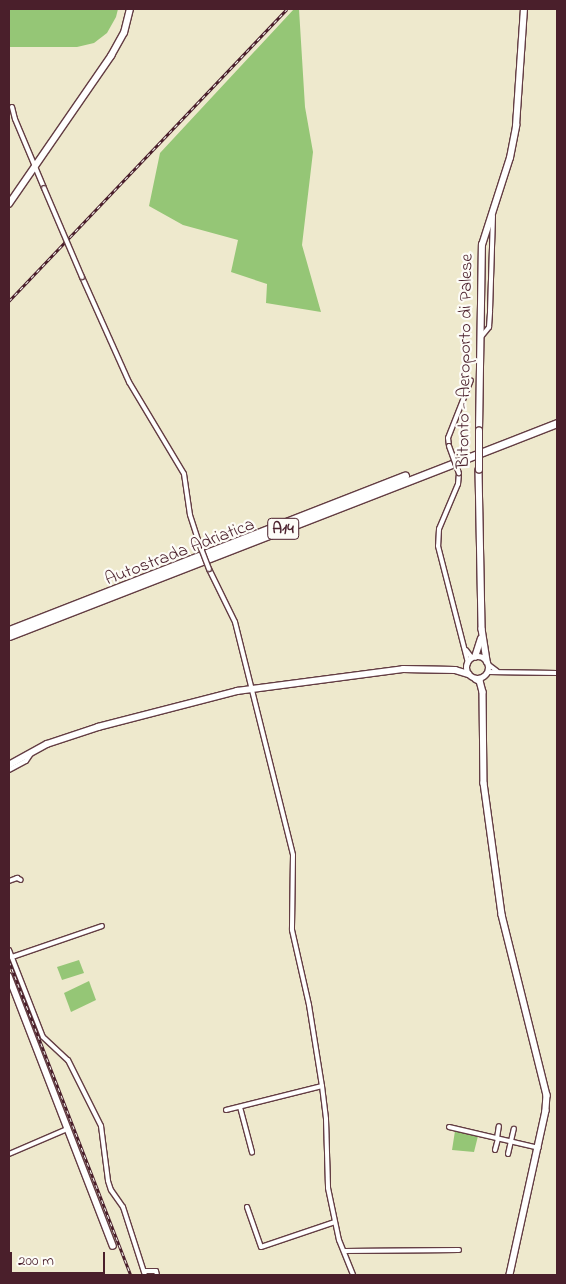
<!DOCTYPE html>
<style>
body{margin:0}
#map{position:relative;width:566px;height:1284px;overflow:hidden;background:#eee9cd;font-family:"Indie Flower",sans-serif}
div>[style]{position:absolute}
.green>*{inset:0;background:#95c676}
.roads{filter:drop-shadow(1px 0 #633d43) drop-shadow(-1px 0 #633d43) drop-shadow(0 1px #633d43) drop-shadow(0 -1px #633d43)}
.street>*{height:4px;margin:-2px;padding:0 2px;transform-origin:2px;border-radius:2px;background:#fff}
.secondary>*{height:5.5px;margin:-2.75px;padding:0 2.75px;transform-origin:2.75px;border-radius:2.75px;background:#fff}
.secondary>.ring{margin:-2.75px;padding:0;box-sizing:content-box;background:none;border:5.5px solid #fff;border-radius:50%}
.highway>*{height:7px;margin:-3.5px;padding:0 3.5px;transform-origin:3.5px;border-radius:3.5px;background:#fff}
.rail>*{height:3px;margin-top:-1.5px;transform-origin:0;background:repeating-linear-gradient(90deg,#fdfcf7 0 4px,#4a1f2b 0 8px);box-sizing:border-box;border-block:1px solid #4a1f2b}
.bridges{filter:drop-shadow(1px 0 #633d43) drop-shadow(-1px 0 #633d43) drop-shadow(0 1px #633d43) drop-shadow(0 -1px #633d43)}
.street-bridge>*{height:4px;margin:-2px;padding:0 2px;transform-origin:2px;border-radius:2px;background:#fff}
.secondary-bridge>*{height:5.5px;margin:-2.75px;padding:0 2.75px;transform-origin:2.75px;border-radius:2.75px;background:#fff}
span{translate:-50% -50%;white-space:nowrap;text-align:center;line-height:1.15;-webkit-text-stroke:4.5px #fdfcf7;paint-order:stroke}
.shield-label span{padding:1px 4px;background:#fdfcf7;border:1px solid;border-radius:4px;-webkit-text-stroke-width:0}
.shield-label{font-size:16px;color:#4a1f2b;font-weight:700}
.street-label{font-size:18px;color:#4a1f2b}
.frame{position:absolute;inset:0;border:10px solid #4a1f2b;pointer-events:none}
.scale{position:absolute;left:10px;top:1252px;width:95px;height:22px;box-sizing:border-box;border:2px solid #4a1f2b;border-top:0;padding-left:6px;font-size:15px;line-height:18px;white-space:nowrap;color:#4a1f2b;-webkit-text-stroke:4px #fdfcf7;paint-order:stroke}
</style>
<div id="map">
<div class="green">
<i style="clip-path:polygon(9px 9px,118px 9px,116px 17px,107px 33px,94px 43px,77px 47px,9px 47px)"></i>
<i style="clip-path:polygon(294px 9px,299px 9px,305px 107px,313px 152px,302px 245px,321px 312px,266px 303px,267px 284px,231px 272px,238px 240px,183px 225px,149px 206px,160px 153px)"></i>
<i style="clip-path:polygon(79px 960px,84px 973px,62px 980px,57px 967px)"></i>
<i style="clip-path:polygon(89px 981px,96px 1000px,71px 1012px,64px 993px)"></i>
<i style="clip-path:polygon(455px 1131px,478px 1136px,474px 1152px,452px 1150px)"></i>
</div>
<div class="roads">
<div class="street">
<i style="left:12px;top:107px;width:12px;rotate:76deg"></i>
<i style="left:15px;top:119px;width:75px;rotate:67.2deg"></i>
<i style="left:82px;top:277px;width:115px;rotate:65.9deg"></i>
<i style="left:129px;top:382px;width:107px;rotate:59.1deg"></i>
<i style="left:184px;top:474px;width:41px;rotate:81.7deg"></i>
<i style="left:190px;top:515px;width:29px;rotate:72deg"></i>
<i style="left:481px;top:337px;width:13px;rotate:-51deg"></i>
<i style="left:489px;top:327px;width:16px;rotate:-86deg"></i>
<i style="left:490px;top:311px;width:95px;rotate:-88.2deg"></i>
<i style="left:449px;top:446px;width:8px;rotate:-97deg"></i>
<i style="left:448px;top:438px;width:62px;rotate:-68.4deg"></i>
<i style="left:459px;top:473px;width:11px;rotate:95deg"></i>
<i style="left:458px;top:484px;width:49px;rotate:112.9deg"></i>
<i style="left:439px;top:529px;width:17px;rotate:93deg"></i>
<i style="left:438px;top:546px;width:121px;rotate:75.6deg"></i>
<i style="left:209px;top:569px;width:59px;rotate:63.9deg"></i>
<i style="left:235px;top:622px;width:240px;rotate:76deg"></i>
<i style="left:293px;top:855px;width:75px;rotate:90.8deg"></i>
<i style="left:292px;top:930px;width:77px;rotate:77.2deg"></i>
<i style="left:309px;top:1005px;width:82px;rotate:80.9deg"></i>
<i style="left:322px;top:1086px;width:33px;rotate:83deg"></i>
<i style="left:326px;top:1119px;width:69px;rotate:88.3deg"></i>
<i style="left:328px;top:1188px;width:53px;rotate:78.1deg"></i>
<i style="left:339px;top:1240px;width:38px;rotate:68deg"></i>
<i style="left:466px;top:650px;width:10px;rotate:53deg"></i>
<i style="left:489px;top:665px;width:10px;rotate:37deg"></i>
<i style="left:488px;top:672px;width:69px;rotate:0.8deg"></i>
<i style="left:9px;top:770px;width:19px;rotate:-28deg"></i>
<i style="left:26px;top:761px;width:11px;rotate:-56deg"></i>
<i style="left:9px;top:881px;width:9px;rotate:-21deg"></i>
<i style="left:17px;top:878px;width:4px;rotate:27deg"></i>
<i style="left:9px;top:950px;width:93px;rotate:68.7deg"></i>
<i style="left:43px;top:1037px;width:34px;rotate:43deg"></i>
<i style="left:68px;top:1060px;width:74px;rotate:63.4deg"></i>
<i style="left:101px;top:1126px;width:55px;rotate:82.7deg"></i>
<i style="left:108px;top:1181px;width:9px;rotate:72deg"></i>
<i style="left:111px;top:1190px;width:21px;rotate:55deg"></i>
<i style="left:123px;top:1207px;width:71px;rotate:72.1deg"></i>
<i style="left:12px;top:957px;width:95px;rotate:-19deg"></i>
<i style="left:240px;top:1107px;width:47px;rotate:75.1deg"></i>
<i style="left:226px;top:1110px;width:99px;rotate:-14deg"></i>
<i style="left:449px;top:1127px;width:92px;rotate:13.1deg"></i>
<i style="left:497px;top:1138px;width:12px;rotate:-81deg"></i>
<i style="left:495px;top:1150px;width:11px;rotate:-75deg"></i>
<i style="left:9px;top:1154px;width:63px;rotate:-23.3deg"></i>
<i style="left:508px;top:1154px;width:26px;rotate:-77deg"></i>
<i style="left:247px;top:1207px;width:42px;rotate:70.7deg"></i>
<i style="left:261px;top:1247px;width:78px;rotate:-18.7deg"></i>
<i style="left:344px;top:1251px;width:115px;rotate:-0.5deg"></i>
<i style="left:144px;top:1271px;width:12px"></i>
<i style="left:156px;top:1271px;width:4px;rotate:76deg"></i>
</div>
<div class="secondary">
<i style="left:9px;top:204px;width:180px;rotate:-55.4deg"></i>
<i style="left:111px;top:56px;width:26px;rotate:-61deg"></i>
<i style="left:124px;top:33px;width:25px;rotate:-76deg"></i>
<i style="left:479px;top:431px;width:186px;rotate:-89.1deg"></i>
<i style="left:482px;top:245px;width:91px;rotate:-72.2deg"></i>
<i style="left:510px;top:158px;width:33px;rotate:-79deg"></i>
<i style="left:516px;top:126px;width:117px;rotate:-86.1deg"></i>
<i style="left:479px;top:470px;width:159px;rotate:88.9deg"></i>
<i style="left:482px;top:629px;width:33px;rotate:81deg"></i>
<i class="ring" style="left:467px;top:657px;width:16.5px;height:16.5px"></i>
<i style="left:475px;top:657px;width:19px;rotate:-72deg"></i>
<i style="left:476px;top:679px;width:4px;rotate:27deg"></i>
<i style="left:480px;top:681px;width:11px;rotate:75deg"></i>
<i style="left:483px;top:692px;width:91px;rotate:89.4deg"></i>
<i style="left:484px;top:783px;width:133px;rotate:82.2deg"></i>
<i style="left:502px;top:915px;width:186px;rotate:76deg"></i>
<i style="left:547px;top:1095px;width:16px;rotate:94deg"></i>
<i style="left:546px;top:1111px;width:168px;rotate:102.4deg"></i>
<i style="left:9px;top:765px;width:43px;rotate:-28.9deg"></i>
<i style="left:47px;top:744px;width:54px;rotate:-18.4deg"></i>
<i style="left:98px;top:727px;width:144px;rotate:-14.5deg"></i>
<i style="left:237px;top:691px;width:167px;rotate:-7.5deg"></i>
<i style="left:403px;top:669px;width:52px;rotate:1.1deg"></i>
<i style="left:455px;top:670px;width:14px;rotate:17deg"></i>
<i style="left:9px;top:976px;width:289px;rotate:68.9deg"></i>
</div>
<div class="highway">
<i style="left:9px;top:630px;width:425px;rotate:-21.3deg"></i>
<i style="left:9px;top:636px;width:588px;rotate:-21.24deg"></i>
</div>
</div>
<div class="rail">
<i style="left:9px;top:301px;width:403px;rotate:-46.4deg"></i>
<i style="left:9px;top:961px;width:337px;rotate:68.8deg"></i>
</div>
<div class="bridges">
<div class="street-bridge">
<i style="left:44px;top:188px;width:97px;rotate:66.9deg"></i>
<i style="left:449px;top:446px;width:29px;rotate:70deg"></i>
<i style="left:199px;top:543px;width:28px;rotate:69deg"></i>
</div>
<div class="secondary-bridge">
<i style="left:479px;top:470px;width:39px;rotate:-90deg"></i>
</div>
</div>
<div class="shield-label">
<span style="left:283px;top:529px">A14</span>
</div>
<div class="street-label">
<span style="left:466px;top:361px;rotate:-89deg">Bitonto - Aeroporto di Palese</span>
<span style="left:180px;top:553px;rotate:-21deg">Autostrada Adriatica</span>
</div>
<div class="frame"></div>
<div class="scale">200 m</div>
</div>
